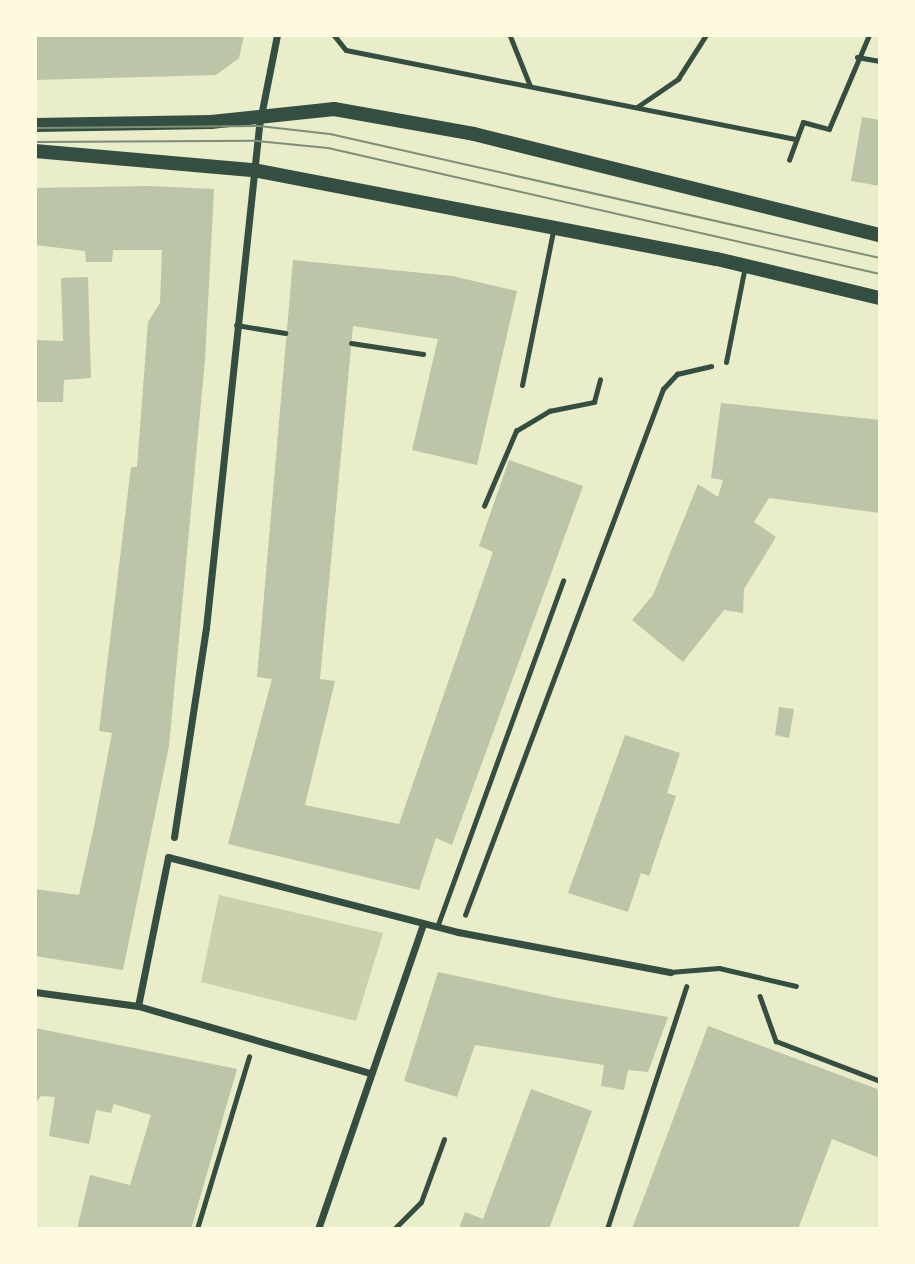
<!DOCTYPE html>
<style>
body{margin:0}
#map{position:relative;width:915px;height:1264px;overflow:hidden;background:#e9edc9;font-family:Rubik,sans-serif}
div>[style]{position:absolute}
.green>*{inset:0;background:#cad2ad}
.building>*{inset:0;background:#bcc5a7}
.path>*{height:4.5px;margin:-2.25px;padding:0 2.25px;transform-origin:2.25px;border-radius:2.25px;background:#344e41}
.service>*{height:5px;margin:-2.5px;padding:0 2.5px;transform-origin:2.5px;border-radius:2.5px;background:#344e41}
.minor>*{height:7px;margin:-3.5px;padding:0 3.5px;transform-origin:3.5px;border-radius:3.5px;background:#344e41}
.secondary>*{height:14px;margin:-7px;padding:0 7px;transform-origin:7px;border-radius:7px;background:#344e41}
.tram>*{height:2px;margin:-1px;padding:0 1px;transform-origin:1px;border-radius:1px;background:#7c8e77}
span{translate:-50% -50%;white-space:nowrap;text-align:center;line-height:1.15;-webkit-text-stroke:5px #fefae0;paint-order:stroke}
.frame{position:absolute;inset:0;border:37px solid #fefae0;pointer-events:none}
</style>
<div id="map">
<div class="green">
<i style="clip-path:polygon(219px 895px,383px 933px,356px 1021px,201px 982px)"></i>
</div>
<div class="building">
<i style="clip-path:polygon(35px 35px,244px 35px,239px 58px,216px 75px,35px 80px)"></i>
<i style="clip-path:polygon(862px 117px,880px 120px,880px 186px,851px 181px)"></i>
<i style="clip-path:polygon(148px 186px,214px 189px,205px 360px,169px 746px,123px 970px,35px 956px,35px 889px,79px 895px,95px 822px,112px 733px,99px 731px,131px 467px,137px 467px,148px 322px,160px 303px,162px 250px,113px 250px,112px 262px,86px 262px,85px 251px,35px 245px,35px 188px)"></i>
<i style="clip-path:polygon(293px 260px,452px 276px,517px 291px,477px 465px,412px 450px,438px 339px,353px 326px,320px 679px,335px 681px,305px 805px,399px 824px,493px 552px,479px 546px,509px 460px,583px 486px,452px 845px,436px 838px,419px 890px,228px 844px,272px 679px,257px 677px)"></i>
<i style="clip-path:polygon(88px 277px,91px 378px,64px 380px,63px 402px,35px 402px,35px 340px,63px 341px,61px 278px)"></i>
<i style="clip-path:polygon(721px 403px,880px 420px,880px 513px,769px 498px,754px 522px,776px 537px,744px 589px,743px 613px,724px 610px,683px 662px,632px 620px,653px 595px,698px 484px,718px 497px,723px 480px,711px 478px)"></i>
<i style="clip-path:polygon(779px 707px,794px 709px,789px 738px,775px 735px)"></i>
<i style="clip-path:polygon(625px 735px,680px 753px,667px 793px,676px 796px,649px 876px,641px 873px,628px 912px,568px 893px)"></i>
<i style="clip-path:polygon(438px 972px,558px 998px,668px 1017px,648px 1072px,628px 1070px,624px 1090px,601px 1086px,604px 1065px,475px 1045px,457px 1097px,404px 1081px)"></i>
<i style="clip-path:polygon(708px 1026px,880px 1090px,880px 1158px,832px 1139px,798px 1229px,632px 1229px)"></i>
<i style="clip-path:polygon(35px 1028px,237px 1069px,191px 1229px,77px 1229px,90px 1175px,130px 1185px,151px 1115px,114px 1104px,111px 1113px,96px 1110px,89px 1144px,49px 1136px,55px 1097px,41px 1096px,35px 1104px)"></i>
<i style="clip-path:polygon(531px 1089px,592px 1111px,549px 1229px,459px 1229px,465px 1212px,483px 1219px)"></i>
</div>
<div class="path">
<i style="left:334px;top:35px;width:19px;rotate:51deg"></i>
<i style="left:346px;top:50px;width:459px;rotate:11.2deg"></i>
<i style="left:510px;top:35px;width:54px;rotate:68.2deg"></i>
<i style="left:857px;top:57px;width:23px;rotate:10deg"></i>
<i style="left:637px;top:107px;width:50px;rotate:-34.3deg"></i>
<i style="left:678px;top:79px;width:52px;rotate:-57.5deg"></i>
<i style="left:789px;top:160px;width:40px;rotate:-69.8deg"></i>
<i style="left:803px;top:122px;width:27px;rotate:15deg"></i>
<i style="left:829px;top:129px;width:102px;rotate:-66.9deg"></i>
<i style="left:484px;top:506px;width:82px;rotate:-66.9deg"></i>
<i style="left:516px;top:431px;width:39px;rotate:-31deg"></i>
<i style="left:549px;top:411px;width:46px;rotate:-11.3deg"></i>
<i style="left:594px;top:402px;width:23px;rotate:-75deg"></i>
<i style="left:465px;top:915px;width:562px;rotate:-69.37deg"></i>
<i style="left:663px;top:389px;width:21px;rotate:-47deg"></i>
<i style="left:677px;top:374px;width:35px;rotate:-13deg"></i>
<i style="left:760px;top:996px;width:48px;rotate:70.4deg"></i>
<i style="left:776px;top:1041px;width:111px;rotate:21deg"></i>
<i style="left:197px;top:1229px;width:180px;rotate:-73.2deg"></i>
<i style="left:607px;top:1229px;width:255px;rotate:-71.9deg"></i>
</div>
<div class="service">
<i style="left:236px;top:325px;width:50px;rotate:9.3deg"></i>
<i style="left:351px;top:343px;width:73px;rotate:8.7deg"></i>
<i style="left:726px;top:362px;width:98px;rotate:-78.8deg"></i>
<i style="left:522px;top:385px;width:161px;rotate:-78.6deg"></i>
<i style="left:437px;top:927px;width:369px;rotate:-70deg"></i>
<i style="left:670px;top:972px;width:49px;rotate:-4.7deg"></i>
<i style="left:719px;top:968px;width:79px;rotate:13.2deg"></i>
<i style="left:394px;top:1229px;width:38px;rotate:-45deg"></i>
<i style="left:421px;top:1202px;width:67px;rotate:-69.9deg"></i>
</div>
<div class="minor">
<i style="left:174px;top:837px;width:211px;rotate:-81.3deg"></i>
<i style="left:206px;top:628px;width:505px;rotate:-83.97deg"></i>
<i style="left:259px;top:126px;width:93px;rotate:-78.8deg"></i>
<i style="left:35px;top:992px;width:104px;rotate:7.7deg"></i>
<i style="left:138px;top:1006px;width:241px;rotate:16.1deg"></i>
<i style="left:138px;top:1006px;width:152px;rotate:-78.6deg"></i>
<i style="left:168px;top:857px;width:300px;rotate:14.5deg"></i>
<i style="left:458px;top:932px;width:216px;rotate:10.7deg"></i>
<i style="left:318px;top:1229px;width:323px;rotate:-71deg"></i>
</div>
<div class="secondary">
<i style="left:35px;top:125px;width:176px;rotate:-1deg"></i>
<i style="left:211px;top:122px;width:124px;rotate:-6deg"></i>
<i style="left:334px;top:109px;width:142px;rotate:10.1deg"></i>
<i style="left:474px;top:134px;width:418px;rotate:14deg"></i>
<i style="left:35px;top:151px;width:220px;rotate:5deg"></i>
<i style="left:254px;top:170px;width:471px;rotate:10.9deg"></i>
<i style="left:717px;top:259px;width:168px;rotate:13.5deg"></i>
</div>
<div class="tram">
<i style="left:35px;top:128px;width:224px;rotate:-0.5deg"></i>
<i style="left:259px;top:126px;width:71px;rotate:6.4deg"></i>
<i style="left:330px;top:134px;width:564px;rotate:12.71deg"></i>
<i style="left:35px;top:142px;width:222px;rotate:-0.3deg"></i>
<i style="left:257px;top:141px;width:71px;rotate:5.6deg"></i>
<i style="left:328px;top:148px;width:566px;rotate:12.86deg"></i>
</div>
<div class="frame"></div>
</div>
